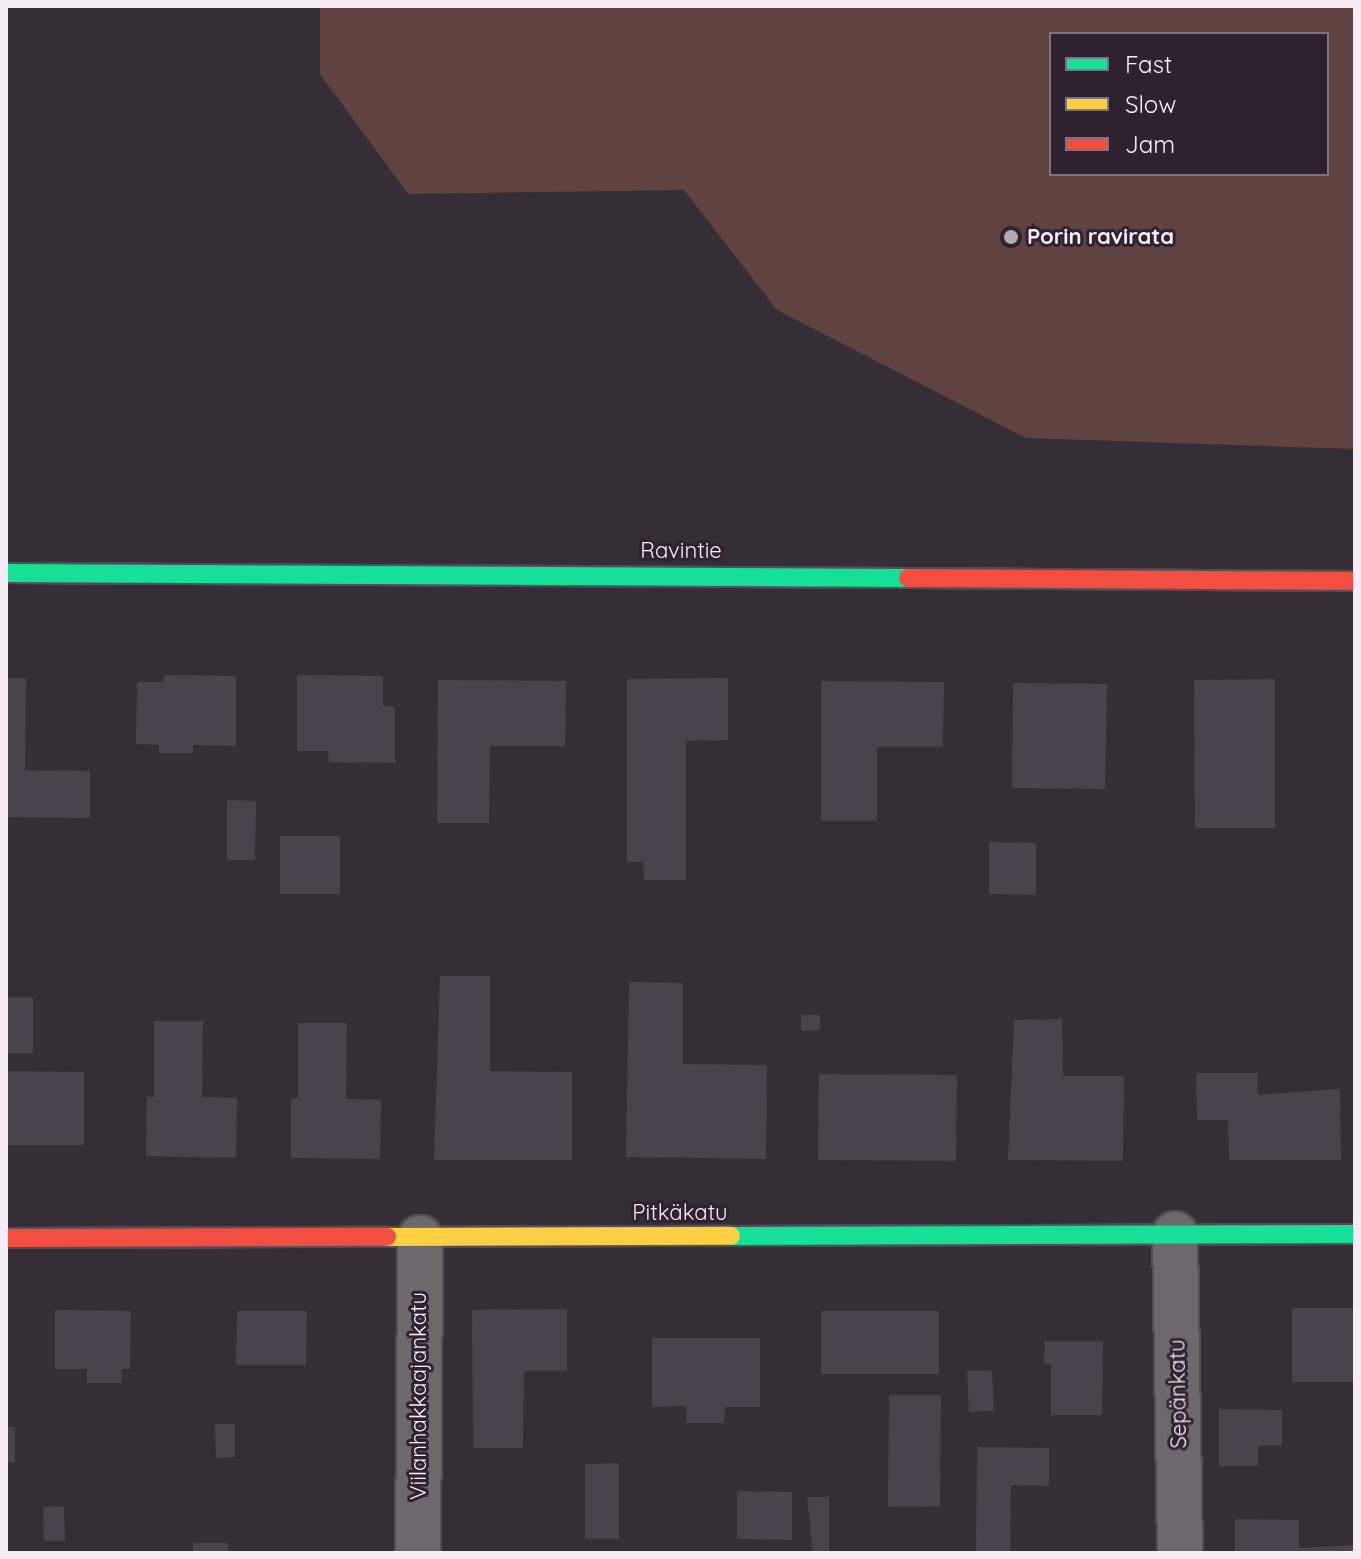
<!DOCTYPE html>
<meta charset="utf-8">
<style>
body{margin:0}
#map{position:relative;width:1361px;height:1559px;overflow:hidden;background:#362e36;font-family:Quicksand,sans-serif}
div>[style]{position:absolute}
.green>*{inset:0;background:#604340}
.building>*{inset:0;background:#48434d}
.roads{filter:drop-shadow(2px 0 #544d54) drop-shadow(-2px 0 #544d54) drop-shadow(0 2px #544d54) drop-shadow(0 -2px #544d54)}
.street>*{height:44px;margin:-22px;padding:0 22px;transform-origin:22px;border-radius:22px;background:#6d686b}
.fast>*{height:18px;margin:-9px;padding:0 9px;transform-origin:9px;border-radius:9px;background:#16e098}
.slow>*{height:18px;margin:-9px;padding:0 9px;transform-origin:9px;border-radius:9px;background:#ffcf43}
.jam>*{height:18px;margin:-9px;padding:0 9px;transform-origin:9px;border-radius:9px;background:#f24e42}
.dots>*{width:22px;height:22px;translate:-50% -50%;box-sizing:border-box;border:4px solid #2f2230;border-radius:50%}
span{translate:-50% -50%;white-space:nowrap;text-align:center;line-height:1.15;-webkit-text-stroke:6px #2f2230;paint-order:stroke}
.poi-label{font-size:22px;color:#f5ecf5;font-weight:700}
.left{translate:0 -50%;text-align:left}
.street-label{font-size:22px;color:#f5ecf5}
.frame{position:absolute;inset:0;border:8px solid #f5ecf5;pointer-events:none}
.legend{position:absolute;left:1049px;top:32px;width:280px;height:144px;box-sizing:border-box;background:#2f2230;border:2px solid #7e737f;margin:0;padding:10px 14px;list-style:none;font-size:24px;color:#f5ecf5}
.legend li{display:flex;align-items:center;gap:16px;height:40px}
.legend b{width:40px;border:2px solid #7e737f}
</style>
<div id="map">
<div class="green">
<i style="clip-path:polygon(evenodd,320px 6px,1355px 6px,1355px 449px,1026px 438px,777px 310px,684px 190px,408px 194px,320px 74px,320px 6px,1051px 34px,1327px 34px,1327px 174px,1051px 174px,1051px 34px)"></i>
</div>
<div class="building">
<i style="clip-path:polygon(164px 675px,236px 676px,236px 746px,193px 745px,193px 753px,159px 753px,159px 745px,136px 744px,137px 682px,164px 682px)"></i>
<i style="clip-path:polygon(297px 675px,383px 676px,383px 706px,395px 707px,395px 763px,329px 762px,328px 751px,297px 751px)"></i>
<i style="clip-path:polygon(6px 678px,26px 678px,25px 770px,90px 771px,90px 818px,6px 817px)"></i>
<i style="clip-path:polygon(728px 678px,728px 740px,686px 741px,686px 880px,644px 880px,643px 862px,627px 862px,627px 679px)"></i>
<i style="clip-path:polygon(1275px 679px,1275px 828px,1195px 828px,1194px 680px)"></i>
<i style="clip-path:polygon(438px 680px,566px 681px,565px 746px,490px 746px,489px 823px,437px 823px)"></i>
<i style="clip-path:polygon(821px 681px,944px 682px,943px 747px,877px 747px,877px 821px,821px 821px)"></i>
<i style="clip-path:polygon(1013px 683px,1107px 684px,1105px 789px,1012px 788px)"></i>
<i style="clip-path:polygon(227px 800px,256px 801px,255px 860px,227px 860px)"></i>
<i style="clip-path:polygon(280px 836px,340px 836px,340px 894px,280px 894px)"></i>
<i style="clip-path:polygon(989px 842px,1036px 843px,1036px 895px,989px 894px)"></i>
<i style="clip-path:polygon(440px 976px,490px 976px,490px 1071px,572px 1072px,572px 1160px,434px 1160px)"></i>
<i style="clip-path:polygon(629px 982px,683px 983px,683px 1064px,767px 1065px,766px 1159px,626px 1157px)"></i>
<i style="clip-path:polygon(6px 997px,33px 997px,33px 1054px,6px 1053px)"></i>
<i style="clip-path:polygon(801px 1015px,820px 1015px,820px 1030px,801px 1031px)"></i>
<i style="clip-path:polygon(1062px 1019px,1063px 1076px,1124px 1076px,1123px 1161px,1008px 1160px,1014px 1020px)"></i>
<i style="clip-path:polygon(154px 1021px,203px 1021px,202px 1097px,237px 1098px,236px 1158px,146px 1156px,147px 1097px,154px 1097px)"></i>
<i style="clip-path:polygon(298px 1023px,347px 1023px,346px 1099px,381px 1100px,380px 1159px,291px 1158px,291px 1099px,298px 1098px)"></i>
<i style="clip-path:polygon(6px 1071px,84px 1072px,84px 1145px,6px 1145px)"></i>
<i style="clip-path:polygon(1196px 1073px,1257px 1073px,1258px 1095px,1340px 1089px,1341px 1160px,1229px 1160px,1228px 1120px,1197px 1120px)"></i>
<i style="clip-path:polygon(819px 1074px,957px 1075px,956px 1161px,818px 1160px)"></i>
<i style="clip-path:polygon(1292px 1308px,1355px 1308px,1355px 1382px,1292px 1382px)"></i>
<i style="clip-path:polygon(567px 1309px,567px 1371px,524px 1371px,523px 1448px,473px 1448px,472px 1310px)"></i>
<i style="clip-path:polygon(55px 1310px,131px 1311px,130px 1369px,122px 1369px,121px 1383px,87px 1383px,87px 1369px,55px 1369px)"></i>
<i style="clip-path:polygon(237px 1311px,307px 1311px,306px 1365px,236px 1365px)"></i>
<i style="clip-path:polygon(821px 1311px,939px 1311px,939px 1374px,821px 1374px)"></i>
<i style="clip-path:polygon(652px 1338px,760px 1338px,760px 1407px,725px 1407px,724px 1423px,687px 1423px,686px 1406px,652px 1407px)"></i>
<i style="clip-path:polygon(1045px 1341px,1103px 1341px,1102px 1415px,1051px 1415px,1051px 1364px,1044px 1363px)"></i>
<i style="clip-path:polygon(992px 1370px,994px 1411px,969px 1412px,967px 1371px)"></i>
<i style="clip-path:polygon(889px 1395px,941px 1395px,940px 1506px,888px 1507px)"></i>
<i style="clip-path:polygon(1219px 1409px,1282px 1410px,1282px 1445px,1258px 1446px,1258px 1466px,1219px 1466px)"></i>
<i style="clip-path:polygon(215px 1424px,235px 1424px,235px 1457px,216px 1458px)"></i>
<i style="clip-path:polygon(6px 1427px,15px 1427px,15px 1463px,6px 1462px)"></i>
<i style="clip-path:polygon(977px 1447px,1049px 1448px,1049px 1486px,1011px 1485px,1010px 1551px,976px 1551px)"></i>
<i style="clip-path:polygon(619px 1463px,619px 1539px,585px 1539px,585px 1464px)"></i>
<i style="clip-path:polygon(737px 1491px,792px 1492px,792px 1540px,737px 1539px)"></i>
<i style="clip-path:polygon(807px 1497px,829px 1497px,829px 1553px,813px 1553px)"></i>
<i style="clip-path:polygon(64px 1506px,65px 1541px,44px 1541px,43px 1507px)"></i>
<i style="clip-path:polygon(1235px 1519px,1299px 1520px,1299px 1548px,1355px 1545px,1355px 1553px,1235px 1553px)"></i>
<i style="clip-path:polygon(193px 1543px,228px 1543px,228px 1553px,193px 1553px)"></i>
</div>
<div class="roads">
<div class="street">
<i style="left:1175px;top:1234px;width:319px;rotate:89.1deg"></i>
<i style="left:418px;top:1553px;width:315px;rotate:-89.6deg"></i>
</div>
<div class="fast">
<i style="left:6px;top:573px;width:902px;rotate:0.32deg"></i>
<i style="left:731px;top:1236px;width:624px;rotate:-0.18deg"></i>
</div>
<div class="slow">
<i style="left:387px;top:1237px;width:344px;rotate:-0.2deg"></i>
</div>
<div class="jam">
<i style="left:908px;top:578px;width:447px;rotate:0.4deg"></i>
<i style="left:6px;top:1238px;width:381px;rotate:-0.2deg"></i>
</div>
</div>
<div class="dots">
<i style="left:1011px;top:237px;background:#b2aab2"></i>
</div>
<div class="poi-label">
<span class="left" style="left:1027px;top:237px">Porin ravirata</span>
</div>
<div class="street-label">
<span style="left:681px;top:551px">Ravintie</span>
<span style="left:680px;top:1213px">Pitkäkatu</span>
<span style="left:1178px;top:1394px;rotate:-91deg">Sepänkatu</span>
<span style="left:419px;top:1396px;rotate:-90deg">Viilanhakkaajankatu</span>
</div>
<div class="frame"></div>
<ul class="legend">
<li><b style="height:10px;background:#16e098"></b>Fast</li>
<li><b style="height:10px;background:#ffcf43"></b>Slow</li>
<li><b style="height:10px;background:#f24e42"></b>Jam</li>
</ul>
</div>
